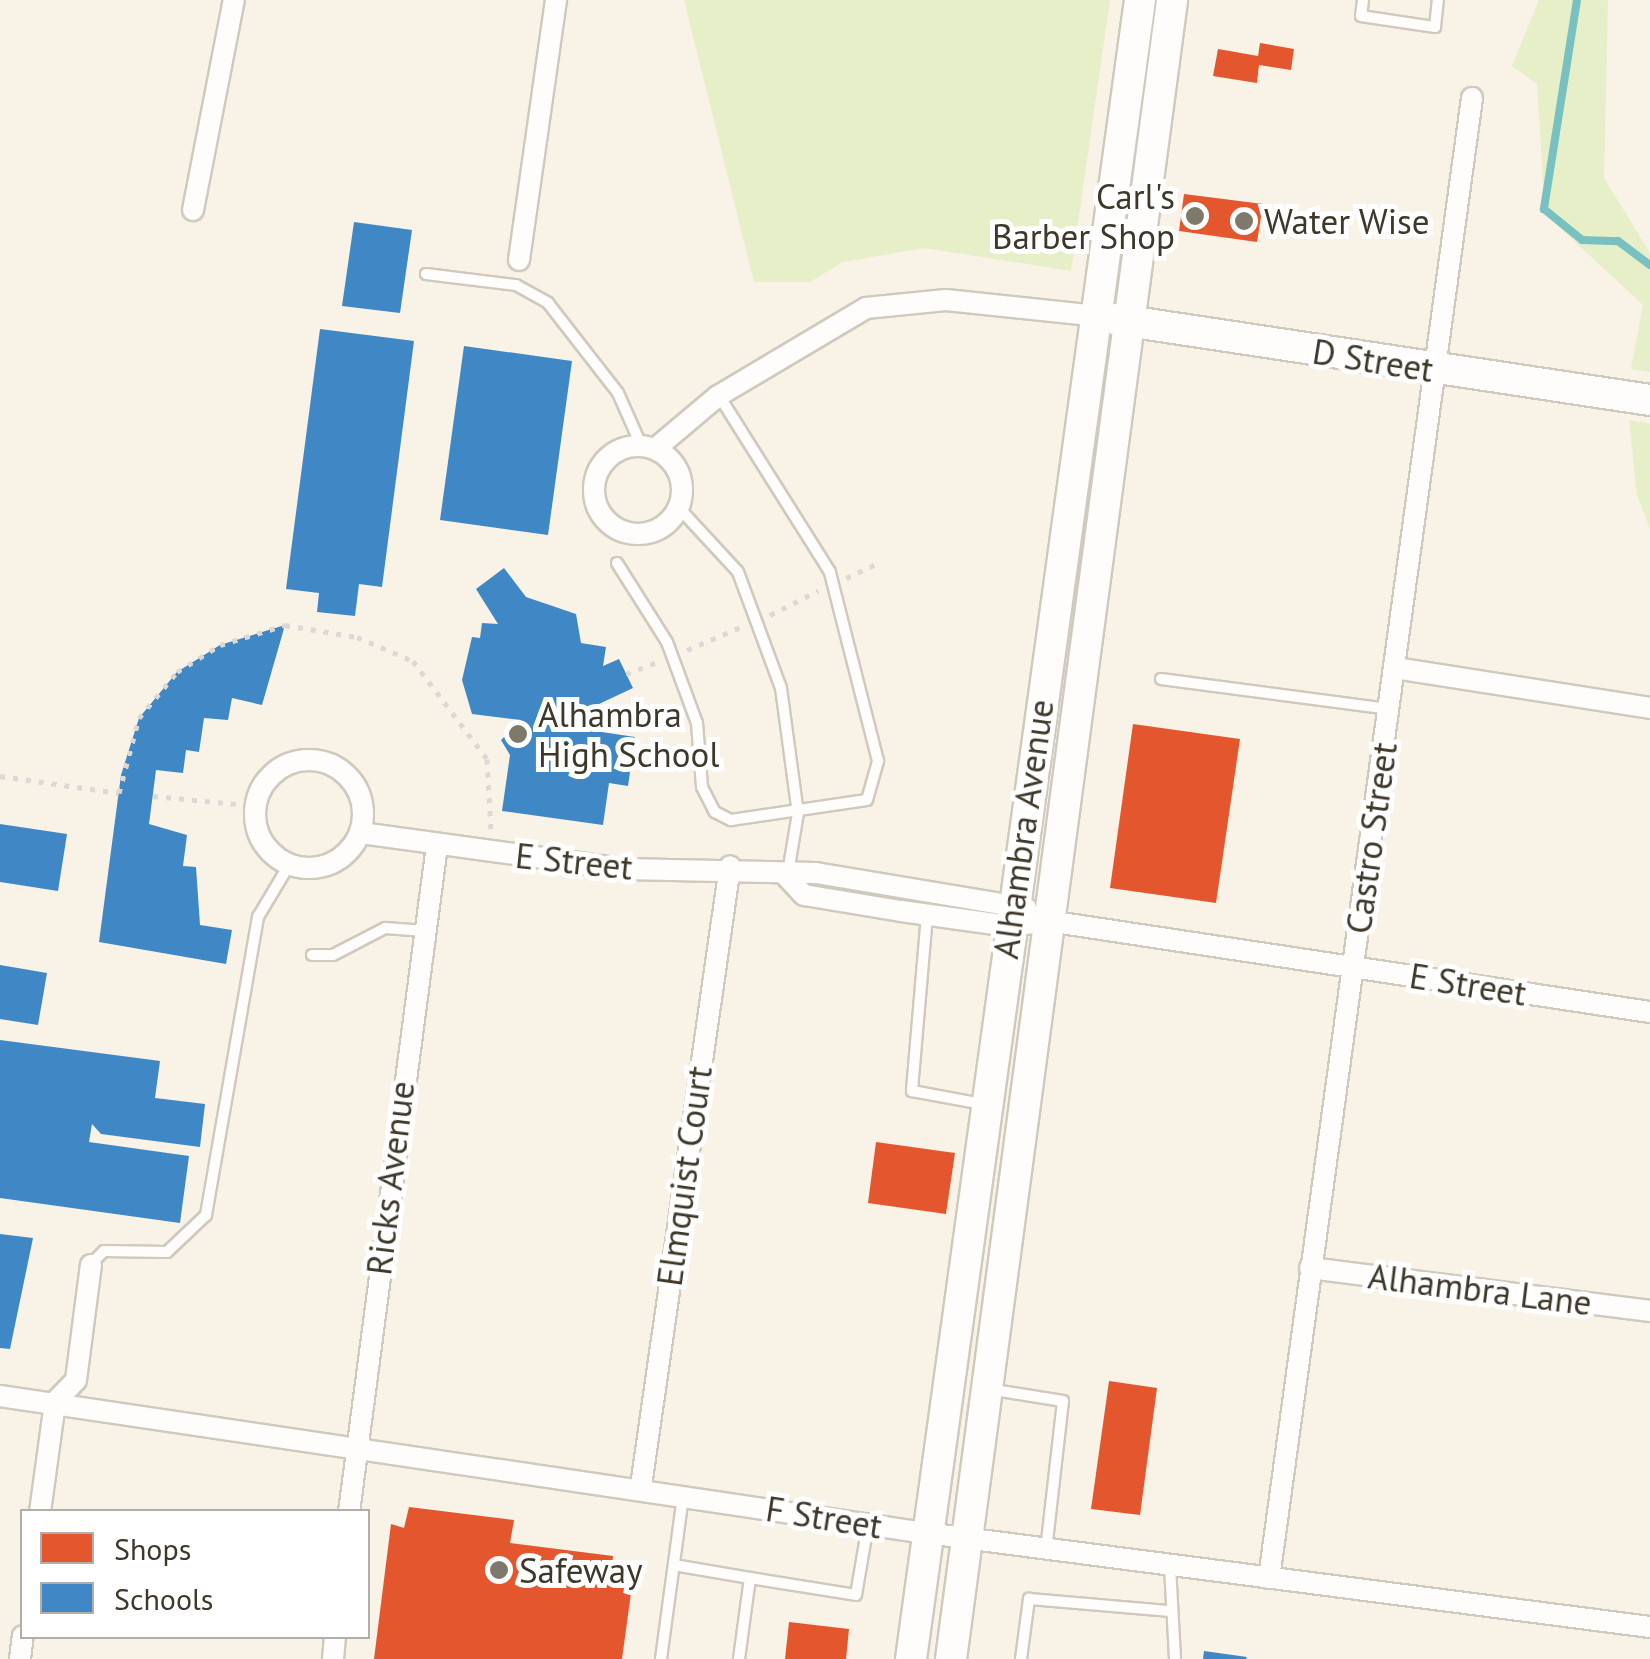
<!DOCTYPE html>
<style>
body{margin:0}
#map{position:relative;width:1650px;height:1659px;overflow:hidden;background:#f8f2e7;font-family:"PT Sans",sans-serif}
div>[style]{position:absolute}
.green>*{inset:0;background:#e6efc8}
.shops>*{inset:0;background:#e4572e}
.schools>*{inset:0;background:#3f88c5}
.stream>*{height:8px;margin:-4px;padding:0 4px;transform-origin:4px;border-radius:4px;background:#79c0c0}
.path>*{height:5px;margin-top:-2.5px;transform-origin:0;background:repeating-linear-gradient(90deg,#dbd8d5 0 5px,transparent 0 13px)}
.roads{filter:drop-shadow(2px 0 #cfc9be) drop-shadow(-2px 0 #cfc9be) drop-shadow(0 2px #cfc9be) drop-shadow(0 -2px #cfc9be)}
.lane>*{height:10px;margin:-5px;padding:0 5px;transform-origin:5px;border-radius:5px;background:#fefdfb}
.street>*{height:20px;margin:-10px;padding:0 10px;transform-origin:10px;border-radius:10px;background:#fefdfb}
.street>.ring{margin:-10px;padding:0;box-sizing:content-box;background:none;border:20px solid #fefdfb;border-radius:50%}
.secondary>*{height:30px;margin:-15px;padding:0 15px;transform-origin:15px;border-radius:15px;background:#fefdfb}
.dots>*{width:28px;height:28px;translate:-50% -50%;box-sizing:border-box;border:5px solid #fff;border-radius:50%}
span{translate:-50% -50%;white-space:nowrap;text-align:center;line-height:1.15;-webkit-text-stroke:10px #fff;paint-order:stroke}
.poi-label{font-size:35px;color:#3e382a}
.right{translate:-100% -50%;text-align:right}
.left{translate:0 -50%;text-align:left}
.street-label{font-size:35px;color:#3e382a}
.legend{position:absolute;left:20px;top:1509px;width:350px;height:130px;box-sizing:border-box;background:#fff;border:2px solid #b2afaa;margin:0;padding:12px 18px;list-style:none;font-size:30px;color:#3e382a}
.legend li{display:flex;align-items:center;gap:20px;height:50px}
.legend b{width:50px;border:2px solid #b2afaa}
</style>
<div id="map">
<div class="green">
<i style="clip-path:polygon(684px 0,1110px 0,1071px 271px,925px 248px,843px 262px,810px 282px,754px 282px)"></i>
<i style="clip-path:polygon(1539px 0,1608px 0,1604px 178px,1650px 253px,1650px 372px,1631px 369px,1643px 305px,1545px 214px,1537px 84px,1512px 66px)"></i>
<i style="clip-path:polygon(1629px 420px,1650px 424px,1650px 529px,1637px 495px)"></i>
</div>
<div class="shops">
<i style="clip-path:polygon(1260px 43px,1294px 49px,1291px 70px,1259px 65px,1257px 83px,1213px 76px,1218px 49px,1258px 56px)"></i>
<i style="clip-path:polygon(1184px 194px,1263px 204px,1257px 242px,1179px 231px)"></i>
<i style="clip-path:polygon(1133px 724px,1240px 739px,1216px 903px,1110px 888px)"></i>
<i style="clip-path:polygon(876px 1142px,955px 1153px,946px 1214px,868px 1203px)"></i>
<i style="clip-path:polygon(1109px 1381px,1157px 1388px,1140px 1515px,1091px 1509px)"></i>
<i style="clip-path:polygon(409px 1507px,514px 1520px,510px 1543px,613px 1556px,611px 1583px,632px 1586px,622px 1659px,374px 1659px,391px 1524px,404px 1528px)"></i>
<i style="clip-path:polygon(789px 1622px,849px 1629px,846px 1659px,785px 1659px)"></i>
</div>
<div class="schools">
<i style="clip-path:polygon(354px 222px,412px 230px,400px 313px,342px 306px)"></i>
<i style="clip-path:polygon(320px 329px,414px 341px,382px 587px,359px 584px,355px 616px,317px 612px,319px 593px,286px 589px)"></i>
<i style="clip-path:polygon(464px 346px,572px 361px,548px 535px,440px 520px)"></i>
<i style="clip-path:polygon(504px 568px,526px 597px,576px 614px,581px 643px,606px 647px,603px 666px,619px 659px,633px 688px,599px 704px,595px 731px,635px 737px,628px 786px,609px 783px,603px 825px,502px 811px,510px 755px,501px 740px,521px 720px,472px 714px,462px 680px,472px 637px,480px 638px,482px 623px,498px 624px,476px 589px)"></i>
<i style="clip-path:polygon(285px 625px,262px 705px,232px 698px,228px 720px,204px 718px,199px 752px,186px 750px,183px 773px,156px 770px,149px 824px,187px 835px,183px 866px,196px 867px,200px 925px,232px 930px,226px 964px,99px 942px,121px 775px,139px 718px,177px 672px,220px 645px)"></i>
<i style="clip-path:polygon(0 824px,67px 834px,58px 891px,0 882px)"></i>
<i style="clip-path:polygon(0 965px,47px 973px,38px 1025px,0 1019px)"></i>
<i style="clip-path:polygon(0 1040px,160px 1061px,155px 1098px,205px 1104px,200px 1147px,101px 1134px,92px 1124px,89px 1142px,189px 1156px,180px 1223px,0 1198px)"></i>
<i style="clip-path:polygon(0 1234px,33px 1238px,10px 1349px,0 1348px)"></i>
<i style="clip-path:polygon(1204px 1651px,1247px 1657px,1246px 1659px,1203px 1659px)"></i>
</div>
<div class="stream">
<i style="left:1577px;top:0;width:212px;rotate:99deg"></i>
<i style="left:1544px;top:209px;width:49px;rotate:39.2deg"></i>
<i style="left:1582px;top:240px;width:36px;rotate:2deg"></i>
<i style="left:1618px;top:241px;width:40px;rotate:37deg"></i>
</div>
<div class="path">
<i style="left:846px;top:578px;width:38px;rotate:-25deg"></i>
<i style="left:770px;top:615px;width:54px;rotate:-26.6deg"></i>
<i style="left:687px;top:650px;width:59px;rotate:-23.1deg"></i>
<i style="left:626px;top:674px;width:34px;rotate:-21deg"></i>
<i style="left:0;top:776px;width:120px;rotate:8.1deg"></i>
<i style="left:119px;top:793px;width:78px;rotate:-75.1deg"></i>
<i style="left:139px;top:718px;width:60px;rotate:-50.4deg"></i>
<i style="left:177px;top:672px;width:51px;rotate:-32.1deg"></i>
<i style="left:220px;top:645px;width:68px;rotate:-17.1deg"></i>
<i style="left:285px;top:625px;width:73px;rotate:9.5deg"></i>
<i style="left:357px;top:637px;width:61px;rotate:23.2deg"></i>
<i style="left:413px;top:661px;width:123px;rotate:52.9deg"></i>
<i style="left:487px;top:759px;width:71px;rotate:86.8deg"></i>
<i style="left:153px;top:796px;width:103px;rotate:5.5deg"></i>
</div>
<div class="roads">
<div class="lane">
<i style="left:1363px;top:0;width:16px;rotate:97deg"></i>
<i style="left:1361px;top:16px;width:75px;rotate:8.5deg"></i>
<i style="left:1435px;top:27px;width:27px;rotate:-84deg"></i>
<i style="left:426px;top:274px;width:91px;rotate:7deg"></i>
<i style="left:516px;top:285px;width:37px;rotate:29deg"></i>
<i style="left:548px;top:303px;width:114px;rotate:52.1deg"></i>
<i style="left:618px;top:393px;width:57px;rotate:66.1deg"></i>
<i style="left:679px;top:508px;width:87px;rotate:47.3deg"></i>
<i style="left:738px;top:572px;width:124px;rotate:69.7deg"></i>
<i style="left:781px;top:688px;width:126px;rotate:82.3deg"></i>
<i style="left:798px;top:813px;width:61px;rotate:99.5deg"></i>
<i style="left:617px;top:563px;width:93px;rotate:57.7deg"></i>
<i style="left:667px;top:642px;width:86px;rotate:69.7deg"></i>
<i style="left:697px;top:723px;width:64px;rotate:85.5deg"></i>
<i style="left:702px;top:787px;width:28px;rotate:63deg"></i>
<i style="left:715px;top:812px;width:18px;rotate:27deg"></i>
<i style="left:731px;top:820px;width:137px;rotate:-8.4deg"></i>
<i style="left:867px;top:800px;width:41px;rotate:-74.2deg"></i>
<i style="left:878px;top:761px;width:195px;rotate:-104.3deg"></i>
<i style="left:830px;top:572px;width:208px;rotate:-122.2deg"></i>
<i style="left:1161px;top:679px;width:229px;rotate:7.5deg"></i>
<i style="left:927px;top:915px;width:177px;rotate:94.9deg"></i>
<i style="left:912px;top:1091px;width:71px;rotate:10.5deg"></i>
<i style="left:312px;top:955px;width:21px"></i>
<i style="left:333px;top:955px;width:59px;rotate:-27.4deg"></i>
<i style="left:385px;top:928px;width:41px;rotate:4.2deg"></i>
<i style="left:91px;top:1264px;width:18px;rotate:-45deg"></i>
<i style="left:104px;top:1251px;width:63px;rotate:0.9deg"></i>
<i style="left:167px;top:1252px;width:54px;rotate:-43.5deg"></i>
<i style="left:206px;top:1215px;width:303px;rotate:-80.1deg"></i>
<i style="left:258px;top:917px;width:61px;rotate:-59.2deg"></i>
<i style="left:988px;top:1389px;width:76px;rotate:9.1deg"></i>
<i style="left:1063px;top:1401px;width:150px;rotate:96.5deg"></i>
<i style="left:674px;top:1565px;width:77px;rotate:9.7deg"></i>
<i style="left:1170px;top:1566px;width:93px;rotate:86.9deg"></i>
<i style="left:661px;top:1659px;width:164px;rotate:-82.3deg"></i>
<i style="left:739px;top:1659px;width:82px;rotate:-82.3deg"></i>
<i style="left:750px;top:1578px;width:107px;rotate:9.1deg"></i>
<i style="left:856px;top:1595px;width:71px;rotate:-80.3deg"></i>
<i style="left:1021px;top:1659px;width:61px;rotate:-82.4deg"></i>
<i style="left:1029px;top:1599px;width:140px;rotate:4.9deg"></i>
</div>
<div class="street">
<i style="left:193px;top:210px;width:214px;rotate:-79deg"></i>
<i style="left:519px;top:260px;width:263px;rotate:-81.9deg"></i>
<i class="ring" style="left:594px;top:446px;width:68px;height:68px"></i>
<i style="left:655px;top:449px;width:82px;rotate:-40.1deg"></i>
<i style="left:718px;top:396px;width:172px;rotate:-30.7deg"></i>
<i style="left:866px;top:308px;width:80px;rotate:-5.7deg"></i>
<i style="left:946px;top:300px;width:152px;rotate:6deg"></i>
<i style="left:1395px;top:668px;width:258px;rotate:8.9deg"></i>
<i class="ring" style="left:255px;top:760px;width:88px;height:88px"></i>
<i style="left:361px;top:833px;width:264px;rotate:7.8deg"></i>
<i style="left:623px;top:869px;width:193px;rotate:1.2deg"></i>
<i style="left:816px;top:873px;width:213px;rotate:9.5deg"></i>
<i style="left:787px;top:877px;width:25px;rotate:47deg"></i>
<i style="left:804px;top:895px;width:98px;rotate:9.4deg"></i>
<i style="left:901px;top:911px;width:109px;rotate:7.9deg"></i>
<i style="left:1009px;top:926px;width:39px;rotate:-7deg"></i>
<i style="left:1048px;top:921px;width:609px;rotate:8.6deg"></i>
<i style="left:1310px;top:1268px;width:343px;rotate:7.2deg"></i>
<i style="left:0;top:1396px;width:936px;rotate:8.42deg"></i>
<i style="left:926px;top:1533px;width:730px;rotate:7.4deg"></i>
<i style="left:641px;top:1486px;width:626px;rotate:-81.83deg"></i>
<i style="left:40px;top:1512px;width:111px;rotate:-82.2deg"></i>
<i style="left:55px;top:1402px;width:30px;rotate:-46deg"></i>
<i style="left:76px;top:1380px;width:116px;rotate:-82.6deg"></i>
<i style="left:349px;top:1512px;width:673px;rotate:-82.48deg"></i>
<i style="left:1269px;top:1578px;width:1494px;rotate:-82.19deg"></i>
<i style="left:20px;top:1659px;width:23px;rotate:-83deg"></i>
<i style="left:333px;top:1659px;width:23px;rotate:-85deg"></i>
</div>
<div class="secondary">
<i style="left:1114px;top:319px;width:542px;rotate:8.59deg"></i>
<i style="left:911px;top:1659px;width:1675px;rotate:-82.14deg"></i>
<i style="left:951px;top:1659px;width:1674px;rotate:-82.41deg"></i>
</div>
</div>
<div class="dots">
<i style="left:1195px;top:216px;background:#7f796c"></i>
<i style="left:1244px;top:221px;background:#7f796c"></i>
<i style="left:518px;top:734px;background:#7f796c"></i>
<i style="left:499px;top:1570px;background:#7f796c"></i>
</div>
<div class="poi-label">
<span class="right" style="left:1175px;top:216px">Carl's<br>Barber Shop</span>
<span class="left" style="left:1264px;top:221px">Water Wise</span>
<span class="left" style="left:538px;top:734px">Alhambra<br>High School</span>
<span class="left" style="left:519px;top:1570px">Safeway</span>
</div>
<div class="street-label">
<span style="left:1373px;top:360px;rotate:9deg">D Street</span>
<span style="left:1023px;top:829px;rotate:-82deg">Alhambra Avenue</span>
<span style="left:1371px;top:838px;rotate:-82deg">Castro Street</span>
<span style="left:574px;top:861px;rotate:6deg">E Street</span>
<span style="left:1468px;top:984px;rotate:9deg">E Street</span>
<span style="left:684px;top:1176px;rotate:-82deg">Elmquist Court</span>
<span style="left:390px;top:1178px;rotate:-83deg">Ricks Avenue</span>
<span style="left:1480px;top:1289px;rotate:7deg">Alhambra Lane</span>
<span style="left:824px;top:1517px;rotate:9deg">F Street</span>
</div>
<ul class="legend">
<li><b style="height:28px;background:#e4572e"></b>Shops</li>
<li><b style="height:28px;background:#3f88c5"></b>Schools</li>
</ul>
</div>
